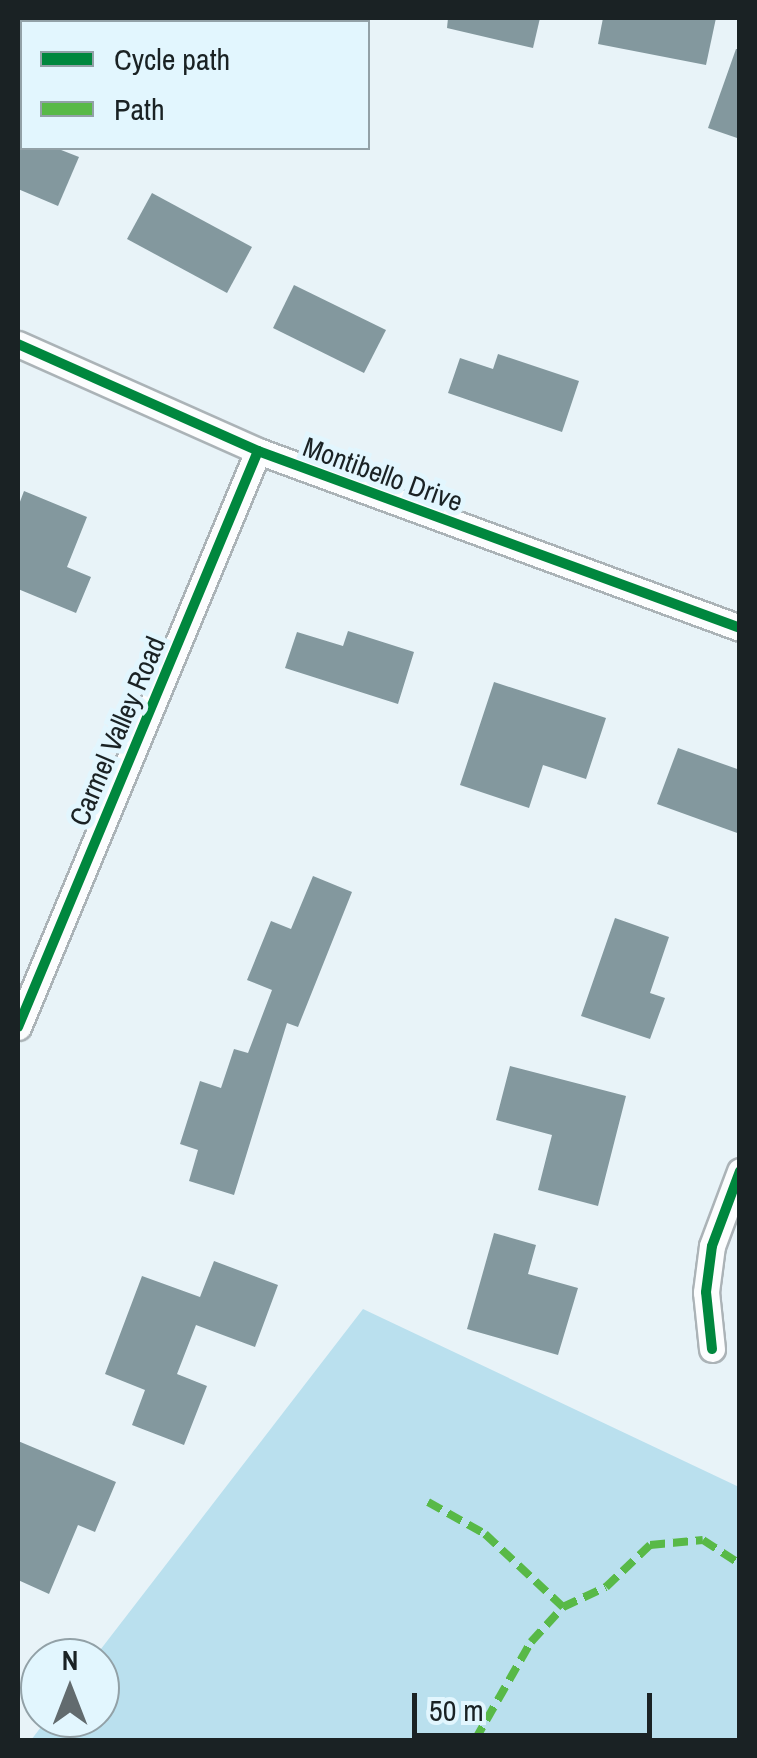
<!DOCTYPE html>
<style>
body{margin:0}
#map{position:relative;width:757px;height:1758px;overflow:hidden;background:#e8f3f8;font-family:"Archivo Narrow",sans-serif}
div>[style]{position:absolute}
.green>*{inset:0;background:#bae0ee}
.building>*{inset:0;background:#83989e}
.roads{filter:drop-shadow(2px 0 #abb3b7) drop-shadow(-2px 0 #abb3b7) drop-shadow(0 2px #abb3b7) drop-shadow(0 -2px #abb3b7)}
.minor>*{height:25px;margin:-12.5px;padding:0 12.5px;transform-origin:12.5px;border-radius:12.5px;background:#fcfdfe}
.quiet>*{height:8px;margin-top:-4px;transform-origin:0;background:repeating-linear-gradient(90deg,#58b947 0 15px,transparent 0 23px)}
.cycleway>*{height:10px;margin:-5px;padding:0 5px;transform-origin:5px;border-radius:5px;background:#00873e}
span{translate:-50% -50%;white-space:nowrap;text-align:center;line-height:1.15;-webkit-text-stroke:10px #e2f6fe;paint-order:stroke}
.street-label{font-size:28px;color:#1a2224}
.frame{position:absolute;inset:0;border:20px solid #1a2224;pointer-events:none}
.legend{position:absolute;left:20px;top:20px;width:350px;height:130px;box-sizing:border-box;background:#e2f6fe;border:2px solid #92a1a7;margin:0;padding:12px 18px;list-style:none;font-size:30px;color:#1a2224}
.legend li{display:flex;align-items:center;gap:20px;height:50px}
.legend b{width:50px;border:2px solid #92a1a7}
.north{position:absolute;left:20px;top:1638px;width:100px;height:100px;box-sizing:border-box;background:#e2f6fe;border:2px solid #92a1a7;border-radius:50%;rotate:0deg;font-size:28px;font-weight:700;line-height:40px;text-align:center;color:#1a2224}
.north::after{content:'';display:block;margin:auto;width:35px;height:45px;background:#626b6e;clip-path:polygon(50% 0,100% 100%,50% 72%,0 100%)}
.scale{position:absolute;left:412px;top:1693px;width:240px;height:45px;box-sizing:border-box;border:5px solid #1a2224;border-top:0;padding-left:12px;font-size:30px;line-height:35px;white-space:nowrap;color:#1a2224;-webkit-text-stroke:8px #e2f6fe;paint-order:stroke}
</style>
<div id="map">
<div class="green">
<i style="clip-path:polygon(363px 1309px,739px 1487px,739px 1740px,31px 1740px,48px 1718px,100px 1718px,100px 1658px,94px 1658px)"></i>
</div>
<div class="building">
<i style="clip-path:polygon(448px 18px,540px 18px,533px 48px,447px 28px)"></i>
<i style="clip-path:polygon(603px 18px,716px 18px,706px 65px,598px 44px)"></i>
<i style="clip-path:polygon(736px 49px,740px 49px,740px 139px,708px 128px)"></i>
<i style="clip-path:polygon(18px 148px,56px 148px,79px 157px,58px 206px,18px 189px)"></i>
<i style="clip-path:polygon(152px 193px,252px 247px,227px 293px,127px 239px)"></i>
<i style="clip-path:polygon(294px 285px,386px 330px,364px 373px,273px 328px)"></i>
<i style="clip-path:polygon(498px 354px,579px 381px,562px 432px,448px 393px,460px 358px,493px 369px)"></i>
<i style="clip-path:polygon(24px 491px,87px 517px,67px 567px,91px 577px,76px 613px,18px 589px,18px 507px)"></i>
<i style="clip-path:polygon(348px 631px,414px 652px,398px 704px,285px 668px,297px 632px,343px 646px)"></i>
<i style="clip-path:polygon(494px 682px,606px 718px,586px 779px,543px 765px,529px 808px,460px 785px)"></i>
<i style="clip-path:polygon(678px 748px,740px 770px,740px 834px,657px 804px)"></i>
<i style="clip-path:polygon(313px 876px,352px 892px,298px 1027px,287px 1023px,234px 1195px,189px 1181px,198px 1150px,180px 1144px,200px 1081px,221px 1088px,234px 1049px,248px 1053px,272px 990px,247px 980px,271px 921px,291px 929px)"></i>
<i style="clip-path:polygon(615px 918px,669px 937px,650px 993px,665px 998px,650px 1039px,581px 1016px)"></i>
<i style="clip-path:polygon(510px 1066px,626px 1096px,598px 1206px,538px 1190px,552px 1135px,496px 1120px)"></i>
<i style="clip-path:polygon(494px 1233px,536px 1245px,528px 1274px,578px 1288px,558px 1355px,467px 1329px)"></i>
<i style="clip-path:polygon(214px 1261px,278px 1285px,255px 1347px,196px 1325px,177px 1374px,207px 1386px,184px 1445px,132px 1425px,145px 1390px,105px 1374px,142px 1276px,200px 1297px)"></i>
<i style="clip-path:polygon(18px 1441px,116px 1482px,95px 1532px,78px 1525px,49px 1594px,18px 1580px)"></i>
</div>
<div class="roads">
<div class="minor">
<i style="left:18px;top:344px;width:263px;rotate:24deg"></i>
<i style="left:258px;top:451px;width:513px;rotate:20.16deg"></i>
<i style="left:18px;top:1027px;width:624px;rotate:-67.38deg"></i>
<i style="left:712px;top:1349px;width:57px;rotate:-96deg"></i>
<i style="left:706px;top:1292px;width:46px;rotate:-82.6deg"></i>
<i style="left:712px;top:1246px;width:80px;rotate:-69.5deg"></i>
</div>
</div>
<div class="quiet">
<i style="left:428px;top:1502px;width:65px;rotate:29.3deg"></i>
<i style="left:485px;top:1534px;width:107px;rotate:43.1deg"></i>
<i style="left:475px;top:1740px;width:113px;rotate:-60.3deg"></i>
<i style="left:531px;top:1642px;width:47px;rotate:-47.6deg"></i>
<i style="left:563px;top:1607px;width:47px;rotate:-24.9deg"></i>
<i style="left:606px;top:1587px;width:61px;rotate:-43.7deg"></i>
<i style="left:650px;top:1545px;width:53px;rotate:-5.4deg"></i>
<i style="left:703px;top:1540px;width:44px;rotate:33deg"></i>
</div>
<div class="cycleway">
<i style="left:18px;top:344px;width:263px;rotate:24deg"></i>
<i style="left:258px;top:451px;width:513px;rotate:20.16deg"></i>
<i style="left:18px;top:1027px;width:624px;rotate:-67.38deg"></i>
<i style="left:712px;top:1349px;width:57px;rotate:-96deg"></i>
<i style="left:706px;top:1292px;width:46px;rotate:-82.6deg"></i>
<i style="left:712px;top:1246px;width:80px;rotate:-69.5deg"></i>
</div>
<div class="street-label">
<span style="left:383px;top:474px;rotate:20deg">Montibello Drive</span>
<span style="left:117px;top:731px;rotate:-67deg">Carmel Valley Road</span>
</div>
<div class="frame"></div>
<ul class="legend">
<li><b style="height:12px;background:#00873e"></b>Cycle path</li>
<li><b style="height:12px;background:#58b947"></b>Path</li>
</ul>
<div class="north">N</div>
<div class="scale">50 m</div>
</div>
